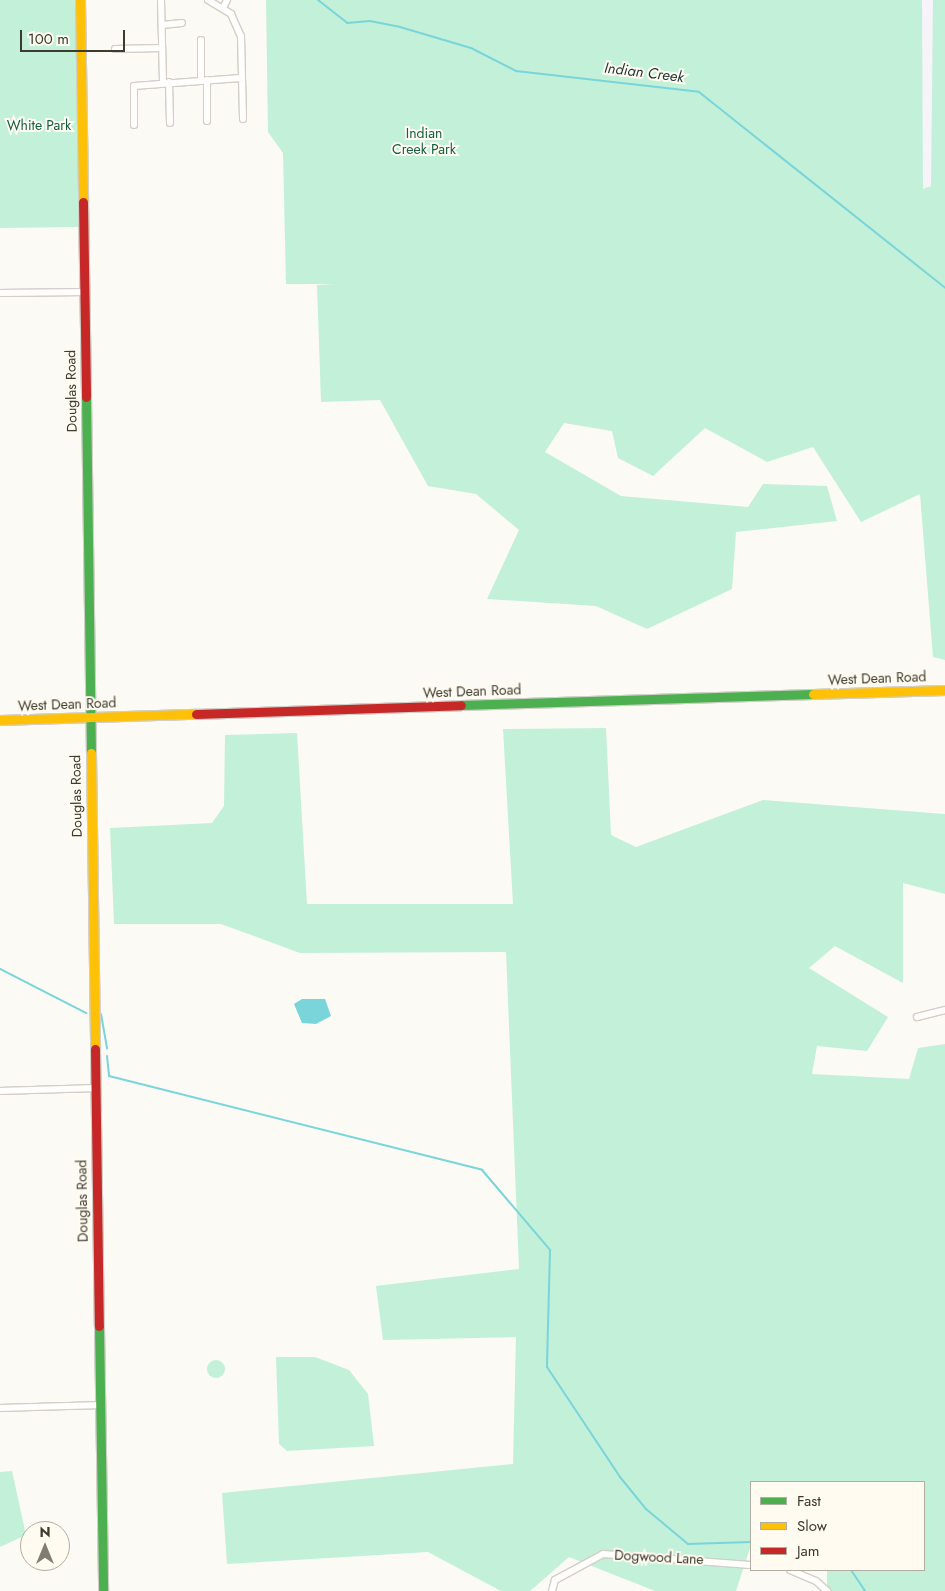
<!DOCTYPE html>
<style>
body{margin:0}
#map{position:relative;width:945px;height:1591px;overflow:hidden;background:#fcfaf4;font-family:Jost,sans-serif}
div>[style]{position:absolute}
.education>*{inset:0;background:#f6f4f9}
.green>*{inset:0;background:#c3f0d8}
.round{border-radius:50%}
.water>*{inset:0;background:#79d5da}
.stream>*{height:2px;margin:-1px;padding:0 1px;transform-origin:1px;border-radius:1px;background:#79d5da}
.roads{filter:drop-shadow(1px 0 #d1cfc7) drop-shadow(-1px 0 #d1cfc7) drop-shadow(0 1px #d1cfc7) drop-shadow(0 -1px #d1cfc7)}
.street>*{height:6px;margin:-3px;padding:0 3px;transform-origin:3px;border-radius:3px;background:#fffefd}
.fast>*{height:9px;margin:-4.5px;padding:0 4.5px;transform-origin:4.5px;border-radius:4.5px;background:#4caf50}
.slow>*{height:9px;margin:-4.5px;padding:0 4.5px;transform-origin:4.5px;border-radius:4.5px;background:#ffc107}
.jam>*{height:9px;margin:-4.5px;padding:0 4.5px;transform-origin:4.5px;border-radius:4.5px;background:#c62828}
span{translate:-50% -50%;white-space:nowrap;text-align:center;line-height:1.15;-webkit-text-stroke:4px #fffbf1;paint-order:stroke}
.park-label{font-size:14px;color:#125e43}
.street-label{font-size:14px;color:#3d3a30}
.water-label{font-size:15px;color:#1e3537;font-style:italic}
.legend{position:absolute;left:750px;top:1481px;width:175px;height:90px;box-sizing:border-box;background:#fffbf1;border:1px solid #b1aea4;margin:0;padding:6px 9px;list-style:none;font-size:15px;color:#3d3a30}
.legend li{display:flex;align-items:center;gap:10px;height:25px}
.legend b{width:25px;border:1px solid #b1aea4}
.north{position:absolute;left:20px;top:1521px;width:50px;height:50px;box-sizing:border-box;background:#fffbf1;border:1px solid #b1aea4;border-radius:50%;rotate:0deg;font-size:14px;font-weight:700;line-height:20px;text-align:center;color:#3d3a30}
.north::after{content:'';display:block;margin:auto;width:18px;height:22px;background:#807d75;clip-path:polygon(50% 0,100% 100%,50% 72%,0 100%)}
.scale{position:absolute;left:20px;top:30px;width:105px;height:22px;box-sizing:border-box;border:2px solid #3d3a30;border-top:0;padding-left:6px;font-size:15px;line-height:18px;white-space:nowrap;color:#3d3a30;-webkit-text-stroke:4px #fffbf1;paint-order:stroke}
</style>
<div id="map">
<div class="education">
<i style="clip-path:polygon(922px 0,945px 0,923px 359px)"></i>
</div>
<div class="green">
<i style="clip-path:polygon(0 0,77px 0,79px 227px,0 228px)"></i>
<i style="clip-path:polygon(266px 0,922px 0,923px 189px,931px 186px,933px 0,945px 0,945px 660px,933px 657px,920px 494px,861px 522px,813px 447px,767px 462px,705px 428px,653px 476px,618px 458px,612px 431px,564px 423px,545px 452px,621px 496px,748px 507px,763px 484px,827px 486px,837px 521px,736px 532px,732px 589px,647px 629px,596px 606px,487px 599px,519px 530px,476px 494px,428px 486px,380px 400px,321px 402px,317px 285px,334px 284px,286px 284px,283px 153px,268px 132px)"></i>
<i style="clip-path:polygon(606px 728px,611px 835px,636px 847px,763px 800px,945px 814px,945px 894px,903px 883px,903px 983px,835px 946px,809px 968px,888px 1017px,867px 1051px,817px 1046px,812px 1074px,909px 1079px,918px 1048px,945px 1044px,945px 1591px,827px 1591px,827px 1570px,924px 1570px,924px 1482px,751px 1482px,751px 1545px,736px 1591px,655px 1591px,569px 1557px,530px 1591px,501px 1591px,428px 1552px,227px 1564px,222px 1493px,513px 1464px,516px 1337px,383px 1340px,376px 1286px,519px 1269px,506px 952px,300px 953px,221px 924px,114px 924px,110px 828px,212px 823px,224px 806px,225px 735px,297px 733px,307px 904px,513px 904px,503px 729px)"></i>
<i style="clip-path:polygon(276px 1357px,315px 1357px,349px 1370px,368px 1394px,374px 1446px,287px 1451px,279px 1444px)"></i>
<i class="round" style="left:207px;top:1360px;width:18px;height:18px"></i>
<i style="clip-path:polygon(12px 1471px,26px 1535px,0 1547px,0 1472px)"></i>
</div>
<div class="water">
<i style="clip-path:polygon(302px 999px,325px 999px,331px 1016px,316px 1024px,302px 1023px,294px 1004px)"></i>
</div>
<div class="stream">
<i style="left:318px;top:0;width:37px;rotate:38deg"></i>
<i style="left:347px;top:23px;width:23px;rotate:-5deg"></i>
<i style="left:370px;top:21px;width:31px;rotate:11deg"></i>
<i style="left:400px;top:27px;width:74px;rotate:16.5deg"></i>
<i style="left:471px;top:48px;width:51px;rotate:27.1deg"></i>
<i style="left:516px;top:71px;width:184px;rotate:6.5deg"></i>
<i style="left:699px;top:92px;width:315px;rotate:38.5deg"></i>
<i style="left:0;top:969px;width:97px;rotate:27.1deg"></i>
<i style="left:101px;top:1014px;width:35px;rotate:80deg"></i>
<i style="left:107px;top:1056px;width:20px;rotate:84deg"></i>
<i style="left:109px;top:1076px;width:385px;rotate:14.1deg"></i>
<i style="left:482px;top:1170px;width:105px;rotate:49.6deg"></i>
<i style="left:550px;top:1250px;width:117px;rotate:91.5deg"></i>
<i style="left:547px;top:1367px;width:132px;rotate:56.4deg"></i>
<i style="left:620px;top:1477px;width:41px;rotate:50.9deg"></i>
<i style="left:646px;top:1509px;width:55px;rotate:39.8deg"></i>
<i style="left:688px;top:1544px;width:63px;rotate:-1.8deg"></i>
<i style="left:851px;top:1570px;width:25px;rotate:56deg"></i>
</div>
<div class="roads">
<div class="street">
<i style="left:161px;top:0;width:83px;rotate:88.6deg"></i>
<i style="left:208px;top:0;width:27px;rotate:31deg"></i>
<i style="left:231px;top:14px;width:24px;rotate:66deg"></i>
<i style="left:241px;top:36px;width:83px;rotate:88.6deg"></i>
<i style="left:223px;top:8px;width:9px;rotate:-63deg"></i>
<i style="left:162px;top:25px;width:20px;rotate:-6deg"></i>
<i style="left:201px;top:40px;width:40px;rotate:90deg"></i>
<i style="left:115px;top:49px;width:47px;rotate:-1.2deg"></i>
<i style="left:207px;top:80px;width:41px;rotate:90deg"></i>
<i style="left:169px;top:82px;width:41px;rotate:88.6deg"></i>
<i style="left:134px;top:125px;width:39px;rotate:-90deg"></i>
<i style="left:134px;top:86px;width:107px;rotate:-4.3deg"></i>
<i style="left:0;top:293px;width:83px;rotate:-0.7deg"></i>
<i style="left:917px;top:1017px;width:29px;rotate:-14deg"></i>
<i style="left:0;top:1091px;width:94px;rotate:-1.8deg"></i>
<i style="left:0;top:1408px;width:99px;rotate:-1.7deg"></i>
<i style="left:790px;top:1570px;width:28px;rotate:23deg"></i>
<i style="left:816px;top:1581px;width:15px;rotate:42deg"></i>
<i style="left:552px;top:1591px;width:11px;rotate:-75deg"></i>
<i style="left:555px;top:1580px;width:55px;rotate:-28.4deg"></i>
<i style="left:603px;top:1554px;width:148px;rotate:4.3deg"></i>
</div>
<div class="fast">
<i style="left:86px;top:397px;width:356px;rotate:89.2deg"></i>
<i style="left:461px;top:705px;width:352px;rotate:-1.8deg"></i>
<i style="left:99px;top:1326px;width:265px;rotate:89.1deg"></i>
</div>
<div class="slow">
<i style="left:80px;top:0;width:202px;rotate:89.1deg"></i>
<i style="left:813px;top:694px;width:132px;rotate:-1.7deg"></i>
<i style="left:0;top:720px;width:196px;rotate:-1.8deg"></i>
<i style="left:91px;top:753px;width:296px;rotate:89.2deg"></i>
</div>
<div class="jam">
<i style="left:83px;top:202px;width:195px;rotate:89.1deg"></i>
<i style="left:196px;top:714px;width:265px;rotate:-1.9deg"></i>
<i style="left:95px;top:1049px;width:277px;rotate:89.2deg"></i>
</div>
</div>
<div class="park-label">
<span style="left:39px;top:125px">White Park</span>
<span style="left:424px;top:141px">Indian<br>Creek Park</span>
</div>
<div class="street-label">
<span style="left:71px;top:391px;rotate:-91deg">Douglas Road</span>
<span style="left:877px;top:678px;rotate:-2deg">West Dean Road</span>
<span style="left:472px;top:691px;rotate:-2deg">West Dean Road</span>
<span style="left:67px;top:704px;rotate:-2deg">West Dean Road</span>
<span style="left:76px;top:796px;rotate:-91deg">Douglas Road</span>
<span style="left:82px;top:1201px;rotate:-91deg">Douglas Road</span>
<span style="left:659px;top:1557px;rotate:3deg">Dogwood Lane</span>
</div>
<div class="water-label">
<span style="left:644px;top:73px;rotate:7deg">Indian Creek</span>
</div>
<ul class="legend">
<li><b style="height:6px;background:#4caf50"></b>Fast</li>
<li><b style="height:6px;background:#ffc107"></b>Slow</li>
<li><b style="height:6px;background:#c62828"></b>Jam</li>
</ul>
<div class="north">N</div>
<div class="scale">100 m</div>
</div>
